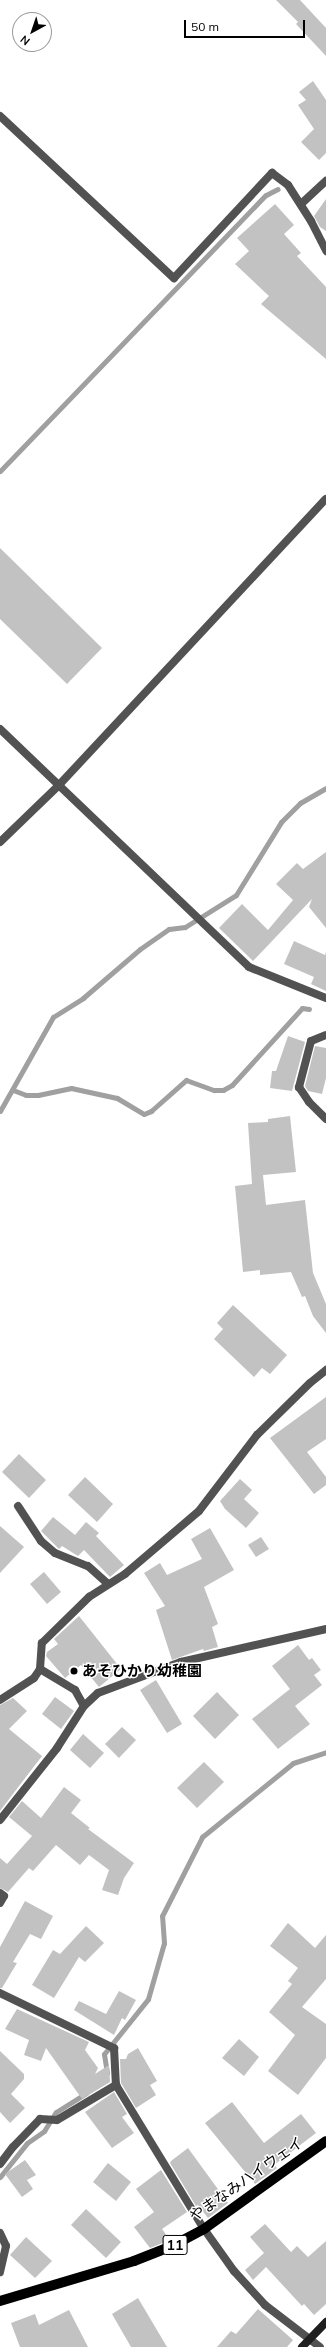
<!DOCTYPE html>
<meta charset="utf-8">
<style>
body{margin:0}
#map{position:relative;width:326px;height:2347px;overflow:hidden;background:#fff;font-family:Mulish,"Noto Sans JP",sans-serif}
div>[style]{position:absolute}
.stream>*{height:5px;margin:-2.5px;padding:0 2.5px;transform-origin:2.5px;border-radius:2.5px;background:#a0a0a0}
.building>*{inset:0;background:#c2c2c2}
.street>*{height:8px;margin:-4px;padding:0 4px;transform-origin:4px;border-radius:4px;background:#525252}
.secondary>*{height:8px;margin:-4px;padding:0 4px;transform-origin:4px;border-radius:4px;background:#1f1f1f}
.primary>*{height:10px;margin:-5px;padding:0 5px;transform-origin:5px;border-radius:5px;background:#000}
.dots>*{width:11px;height:11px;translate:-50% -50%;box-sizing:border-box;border:2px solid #fff;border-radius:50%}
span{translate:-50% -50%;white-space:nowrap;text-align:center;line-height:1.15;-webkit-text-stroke:3px #fff;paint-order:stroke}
.shield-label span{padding:1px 3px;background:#fff;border:1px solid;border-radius:3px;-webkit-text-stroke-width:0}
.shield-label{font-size:14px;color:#000;font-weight:700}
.poi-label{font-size:15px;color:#000;font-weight:700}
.left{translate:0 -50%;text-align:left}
.street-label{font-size:15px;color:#000}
.north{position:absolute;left:12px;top:12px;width:40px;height:40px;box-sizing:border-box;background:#fff;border:1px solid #999;border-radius:50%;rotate:220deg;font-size:11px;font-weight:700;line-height:16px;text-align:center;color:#000}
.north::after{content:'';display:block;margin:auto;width:14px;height:18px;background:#000;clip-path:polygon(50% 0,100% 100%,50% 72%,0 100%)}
.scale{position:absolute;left:184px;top:20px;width:121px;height:18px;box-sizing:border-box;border:2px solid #000;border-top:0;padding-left:5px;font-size:12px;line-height:14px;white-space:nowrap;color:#000;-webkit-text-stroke:3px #fff;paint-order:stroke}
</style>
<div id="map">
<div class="stream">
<i style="left:0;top:471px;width:383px;rotate:-46.1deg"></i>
<i style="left:266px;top:195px;width:13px;rotate:-27deg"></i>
<i style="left:13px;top:1090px;width:14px;rotate:21deg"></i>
<i style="left:26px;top:1095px;width:12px"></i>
<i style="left:38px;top:1095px;width:34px;rotate:-12deg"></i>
<i style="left:71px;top:1088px;width:47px;rotate:12.3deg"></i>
<i style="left:117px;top:1098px;width:31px;rotate:31deg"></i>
<i style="left:144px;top:1114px;width:8px;rotate:-23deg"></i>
<i style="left:151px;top:1111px;width:47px;rotate:-41.5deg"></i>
<i style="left:186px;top:1080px;width:30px;rotate:20deg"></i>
<i style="left:214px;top:1090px;width:9px"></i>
<i style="left:223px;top:1090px;width:10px;rotate:-29deg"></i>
<i style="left:232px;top:1085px;width:104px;rotate:-47.7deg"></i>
<i style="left:302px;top:1008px;width:7px;rotate:8deg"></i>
<i style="left:0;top:1111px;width:108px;rotate:-60.6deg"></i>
<i style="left:53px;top:1017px;width:36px;rotate:-32deg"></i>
<i style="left:83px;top:998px;width:75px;rotate:-40.7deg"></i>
<i style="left:140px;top:949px;width:35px;rotate:-35deg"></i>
<i style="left:169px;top:929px;width:16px;rotate:-7deg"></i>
<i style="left:185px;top:927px;width:60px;rotate:-32.1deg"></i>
<i style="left:236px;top:895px;width:86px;rotate:-58.3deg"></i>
<i style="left:281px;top:822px;width:27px;rotate:-45deg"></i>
<i style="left:300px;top:803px;width:30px;rotate:-30deg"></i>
<i style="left:107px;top:2073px;width:19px;rotate:-99deg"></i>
<i style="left:104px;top:2054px;width:70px;rotate:-51.3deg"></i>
<i style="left:148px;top:1999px;width:58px;rotate:-74.1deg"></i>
<i style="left:164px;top:1943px;width:27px;rotate:-94deg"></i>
<i style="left:162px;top:1916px;width:89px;rotate:-63.1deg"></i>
<i style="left:202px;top:1837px;width:117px;rotate:-39.1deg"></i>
<i style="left:293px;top:1763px;width:35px;rotate:-18deg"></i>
<i style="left:0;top:2177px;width:43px;rotate:-51.5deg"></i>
<i style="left:27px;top:2143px;width:21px;rotate:-35deg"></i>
<i style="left:44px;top:2131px;width:22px;rotate:-58deg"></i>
<i style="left:56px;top:2112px;width:36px;rotate:-32deg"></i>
</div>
<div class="building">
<i style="clip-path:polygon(276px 0,300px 0,326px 28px,326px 56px,296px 24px,298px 22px)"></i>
<i style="clip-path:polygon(313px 81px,326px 100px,326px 153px,319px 160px,301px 142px,314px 129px,298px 105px,306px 100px,299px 92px)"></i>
<i style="clip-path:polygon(326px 199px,326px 231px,320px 227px,314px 216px)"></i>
<i style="clip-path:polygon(275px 204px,294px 225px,284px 234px,301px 253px,297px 256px,326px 287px,326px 359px,261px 304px,269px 296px,235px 264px,249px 251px,237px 238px)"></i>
<i style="clip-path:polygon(0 548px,102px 648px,67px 684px,0 619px)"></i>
<i style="clip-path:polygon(326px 852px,326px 928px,309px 907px,312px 899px,253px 961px,219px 928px,242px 904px,268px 930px,293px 900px,276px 884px,297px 863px,303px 869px)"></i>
<i style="clip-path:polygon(294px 941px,325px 955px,326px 952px,326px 991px,311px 984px,314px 977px,284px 964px)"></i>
<i style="clip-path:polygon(288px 1036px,305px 1042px,292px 1091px,270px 1088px,272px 1071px,276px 1071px)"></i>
<i style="clip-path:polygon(315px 1046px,326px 1048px,326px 1078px,322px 1094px,308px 1091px,305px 1086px)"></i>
<i style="clip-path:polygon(290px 1116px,296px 1172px,263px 1175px,266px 1205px,305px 1200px,313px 1273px,326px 1304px,326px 1333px,313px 1316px,305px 1296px,302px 1297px,291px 1272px,260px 1275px,260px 1270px,243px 1272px,235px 1186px,252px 1184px,248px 1123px,268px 1122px,268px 1119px)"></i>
<i style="clip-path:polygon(233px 1305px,287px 1355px,270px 1374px,262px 1368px,254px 1377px,214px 1339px,223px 1329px,217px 1323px)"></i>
<i style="clip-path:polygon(326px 1397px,326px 1439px,307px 1452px,326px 1477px,326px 1485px,314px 1494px,270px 1438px)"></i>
<i style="clip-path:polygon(19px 1454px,46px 1480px,29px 1498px,2px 1472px)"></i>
<i style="clip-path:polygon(85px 1477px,113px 1504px,97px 1522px,68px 1495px)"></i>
<i style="clip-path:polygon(240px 1479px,252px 1490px,244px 1499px,259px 1513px,246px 1528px,225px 1509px,220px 1501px)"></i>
<i style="clip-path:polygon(53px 1517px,75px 1535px,86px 1522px,99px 1533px,96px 1536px,124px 1565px,110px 1577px,84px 1550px,78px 1556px,62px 1546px,59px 1549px,41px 1531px)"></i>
<i style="clip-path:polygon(0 1526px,24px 1547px,0 1573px)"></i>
<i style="clip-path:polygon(210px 1528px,234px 1570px,204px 1587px,218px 1624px,212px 1627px,218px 1647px,204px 1651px,203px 1649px,172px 1660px,156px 1610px,165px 1606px,144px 1573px,160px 1563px,167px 1575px,202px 1559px,191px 1539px)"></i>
<i style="clip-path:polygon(261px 1537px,269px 1549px,256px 1557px,248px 1545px)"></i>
<i style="clip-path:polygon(44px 1572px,61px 1592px,47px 1604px,30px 1584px)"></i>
<i style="clip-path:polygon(79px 1616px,121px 1669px,99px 1687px,81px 1665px,65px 1678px,46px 1656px,47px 1652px,58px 1644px,54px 1639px)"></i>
<i style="clip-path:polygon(298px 1645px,309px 1660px,312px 1658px,321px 1670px,314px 1675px,322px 1685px,295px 1706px,310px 1724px,278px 1749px,252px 1719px,290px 1689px,272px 1666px)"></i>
<i style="clip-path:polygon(156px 1680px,182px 1724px,167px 1733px,140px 1690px)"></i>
<i style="clip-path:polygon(217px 1692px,239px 1715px,215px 1739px,193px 1716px)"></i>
<i style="clip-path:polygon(55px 1697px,74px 1711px,61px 1729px,42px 1714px)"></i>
<i style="clip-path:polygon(13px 1698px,27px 1711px,9px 1729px,42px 1756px,0 1811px,0 1705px)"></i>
<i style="clip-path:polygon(122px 1727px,136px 1740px,119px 1758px,105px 1744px)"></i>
<i style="clip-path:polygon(83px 1734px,104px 1753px,90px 1768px,70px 1750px)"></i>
<i style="clip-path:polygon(204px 1762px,224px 1782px,197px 1808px,177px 1788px)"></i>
<i style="clip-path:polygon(64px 1787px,81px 1800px,71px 1813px,90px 1828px,88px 1829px,134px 1863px,124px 1878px,118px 1895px,102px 1890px,109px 1870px,89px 1855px,80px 1865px,56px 1845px,33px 1871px,29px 1868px,8px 1892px,0 1888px,0 1858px,7px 1864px,32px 1836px,9px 1817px,22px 1801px,41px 1818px)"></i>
<i style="clip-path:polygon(25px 1901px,53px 1916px,41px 1939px,30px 1934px,13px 1962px,17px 1963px,2px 1988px,0 1988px,0 1947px)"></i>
<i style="clip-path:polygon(288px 1923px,315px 1948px,326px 1935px,326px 1979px,302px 2007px,326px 2024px,326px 2058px,298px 2095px,268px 2071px,295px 2035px,269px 2012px,292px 1984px,288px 1981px,298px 1968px,270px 1946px)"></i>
<i style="clip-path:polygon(86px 1926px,104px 1943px,85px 1962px,79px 1957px,54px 1998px,32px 1985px,53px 1950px,60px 1954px)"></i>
<i style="clip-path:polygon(119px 1991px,136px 2000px,125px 2020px,122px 2018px,114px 2035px,74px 2010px,79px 2001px,106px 2014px)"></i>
<i style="clip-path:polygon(17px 2009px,89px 2042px,85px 2050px,98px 2068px,95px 2074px,109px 2065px,110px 2082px,82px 2099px,46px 2048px,41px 2061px,24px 2055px,29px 2040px,5px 2029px)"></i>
<i style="clip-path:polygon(239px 2039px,259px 2057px,244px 2076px,222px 2058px)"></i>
<i style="clip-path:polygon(138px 2048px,157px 2081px,150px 2085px,156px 2095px,136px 2108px,121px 2083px,120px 2059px,126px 2059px,128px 2054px)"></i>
<i style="clip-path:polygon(0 2051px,24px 2074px,24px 2079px,11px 2094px,25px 2108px,10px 2123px,0 2112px)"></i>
<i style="clip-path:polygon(114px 2092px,127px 2114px,122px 2117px,134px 2133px,112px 2148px,85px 2112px)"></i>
<i style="clip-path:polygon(232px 2102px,264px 2143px,301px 2114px,316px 2133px,274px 2165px,277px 2168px,255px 2184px,205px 2123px)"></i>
<i style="clip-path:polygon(188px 2148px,228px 2203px,208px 2218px,198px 2205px,196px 2206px,170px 2163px,171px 2161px)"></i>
<i style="clip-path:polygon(25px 2160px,36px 2175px,27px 2180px,33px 2189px,22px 2197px,5px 2174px)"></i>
<i style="clip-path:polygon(108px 2163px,131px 2182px,116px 2201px,93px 2182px)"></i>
<i style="clip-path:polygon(161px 2170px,187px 2212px,162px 2229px,170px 2240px,150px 2248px,134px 2227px,154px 2212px,136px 2189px)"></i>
<i style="clip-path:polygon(86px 2209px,121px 2242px,106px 2258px,71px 2225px)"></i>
<i style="clip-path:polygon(265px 2224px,291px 2252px,297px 2246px,308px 2257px,326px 2241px,326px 2304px,314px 2315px,304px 2304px,302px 2306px,266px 2267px,253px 2280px,245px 2270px,264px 2253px,250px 2237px)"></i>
<i style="clip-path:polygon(26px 2237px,52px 2261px,35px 2278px,10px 2255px)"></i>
<i style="clip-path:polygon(138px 2298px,167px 2347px,131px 2347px,112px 2314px)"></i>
<i style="clip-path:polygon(258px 2309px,293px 2340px,287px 2347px,217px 2347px,231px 2331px,236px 2334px)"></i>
<i style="clip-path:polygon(69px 2310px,88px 2347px,20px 2347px,11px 2323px,35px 2314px,39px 2325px)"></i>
</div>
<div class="street">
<i style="left:0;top:116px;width:238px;rotate:43deg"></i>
<i style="left:174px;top:278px;width:144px;rotate:-47deg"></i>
<i style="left:272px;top:173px;width:20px;rotate:37deg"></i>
<i style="left:288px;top:185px;width:43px;rotate:57.4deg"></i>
<i style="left:311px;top:221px;width:34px;rotate:63deg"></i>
<i style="left:301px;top:204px;width:34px;rotate:-43deg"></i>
<i style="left:0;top:729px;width:344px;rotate:43.7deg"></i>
<i style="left:249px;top:967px;width:83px;rotate:21.9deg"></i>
<i style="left:0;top:842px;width:82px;rotate:-44deg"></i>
<i style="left:59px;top:785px;width:391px;rotate:-47deg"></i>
<i style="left:326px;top:1035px;width:16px;rotate:158deg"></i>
<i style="left:311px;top:1041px;width:48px;rotate:104.6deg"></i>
<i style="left:299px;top:1087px;width:18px;rotate:56deg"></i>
<i style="left:309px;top:1102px;width:24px;rotate:45deg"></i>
<i style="left:18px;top:1506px;width:42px;rotate:56.7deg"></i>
<i style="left:41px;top:1541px;width:18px;rotate:41deg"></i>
<i style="left:55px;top:1553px;width:35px;rotate:22deg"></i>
<i style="left:88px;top:1566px;width:27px;rotate:42deg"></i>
<i style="left:40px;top:1669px;width:41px;rotate:31deg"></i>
<i style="left:75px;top:1690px;width:18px;rotate:61deg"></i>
<i style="left:0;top:1700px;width:40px;rotate:-32.9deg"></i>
<i style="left:34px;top:1678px;width:11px;rotate:-56deg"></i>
<i style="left:40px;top:1669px;width:26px;rotate:-86deg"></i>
<i style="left:42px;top:1643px;width:66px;rotate:-44.4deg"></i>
<i style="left:89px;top:1597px;width:43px;rotate:-32.6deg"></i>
<i style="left:125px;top:1574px;width:97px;rotate:-40.4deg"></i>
<i style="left:199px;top:1511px;width:96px;rotate:-52.7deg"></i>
<i style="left:257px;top:1435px;width:74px;rotate:-44.5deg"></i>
<i style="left:310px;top:1383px;width:21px;rotate:-39deg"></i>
<i style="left:0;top:1820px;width:92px;rotate:-51.6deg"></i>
<i style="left:57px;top:1748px;width:50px;rotate:-57.3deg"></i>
<i style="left:84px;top:1706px;width:19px;rotate:-43deg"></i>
<i style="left:98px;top:1693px;width:89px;rotate:-20.5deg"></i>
<i style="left:181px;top:1662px;width:149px;rotate:-12.8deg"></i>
<i style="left:0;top:1893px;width:5px;rotate:37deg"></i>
<i style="left:4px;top:1896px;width:8px;rotate:120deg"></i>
<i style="left:0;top:1993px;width:127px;rotate:25.8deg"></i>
<i style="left:114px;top:2048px;width:37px;rotate:87deg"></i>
<i style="left:116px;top:2085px;width:169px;rotate:58.6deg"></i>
<i style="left:204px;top:2229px;width:52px;rotate:54.5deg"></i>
<i style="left:234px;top:2271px;width:46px;rotate:47.6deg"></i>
<i style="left:265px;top:2305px;width:69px;rotate:37.4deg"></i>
<i style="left:0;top:2164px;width:21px;rotate:-53deg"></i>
<i style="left:13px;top:2147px;width:39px;rotate:-46deg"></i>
<i style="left:40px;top:2119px;width:17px;rotate:3deg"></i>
<i style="left:57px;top:2120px;width:69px;rotate:-30.7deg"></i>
<i style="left:0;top:2233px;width:14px;rotate:65deg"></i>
<i style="left:6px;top:2246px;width:27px;rotate:103deg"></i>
</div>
<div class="secondary">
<i style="left:302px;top:2347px;width:35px;rotate:-46deg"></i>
</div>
<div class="primary">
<i style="left:0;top:2301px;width:140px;rotate:-16.6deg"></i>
<i style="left:134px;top:2261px;width:41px;rotate:-21.5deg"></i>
<i style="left:172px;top:2246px;width:36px;rotate:-28deg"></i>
<i style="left:204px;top:2229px;width:150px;rotate:-35.8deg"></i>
</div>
<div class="dots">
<i style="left:74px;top:1671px;background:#000"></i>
</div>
<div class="shield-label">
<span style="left:175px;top:2245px">11</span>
</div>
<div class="poi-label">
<span class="left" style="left:82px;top:1671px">あそひかり幼稚園</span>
</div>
<div class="street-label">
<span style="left:246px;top:2179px;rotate:-35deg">やまなみハイウェイ</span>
</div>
<div class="north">N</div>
<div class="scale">50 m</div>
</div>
